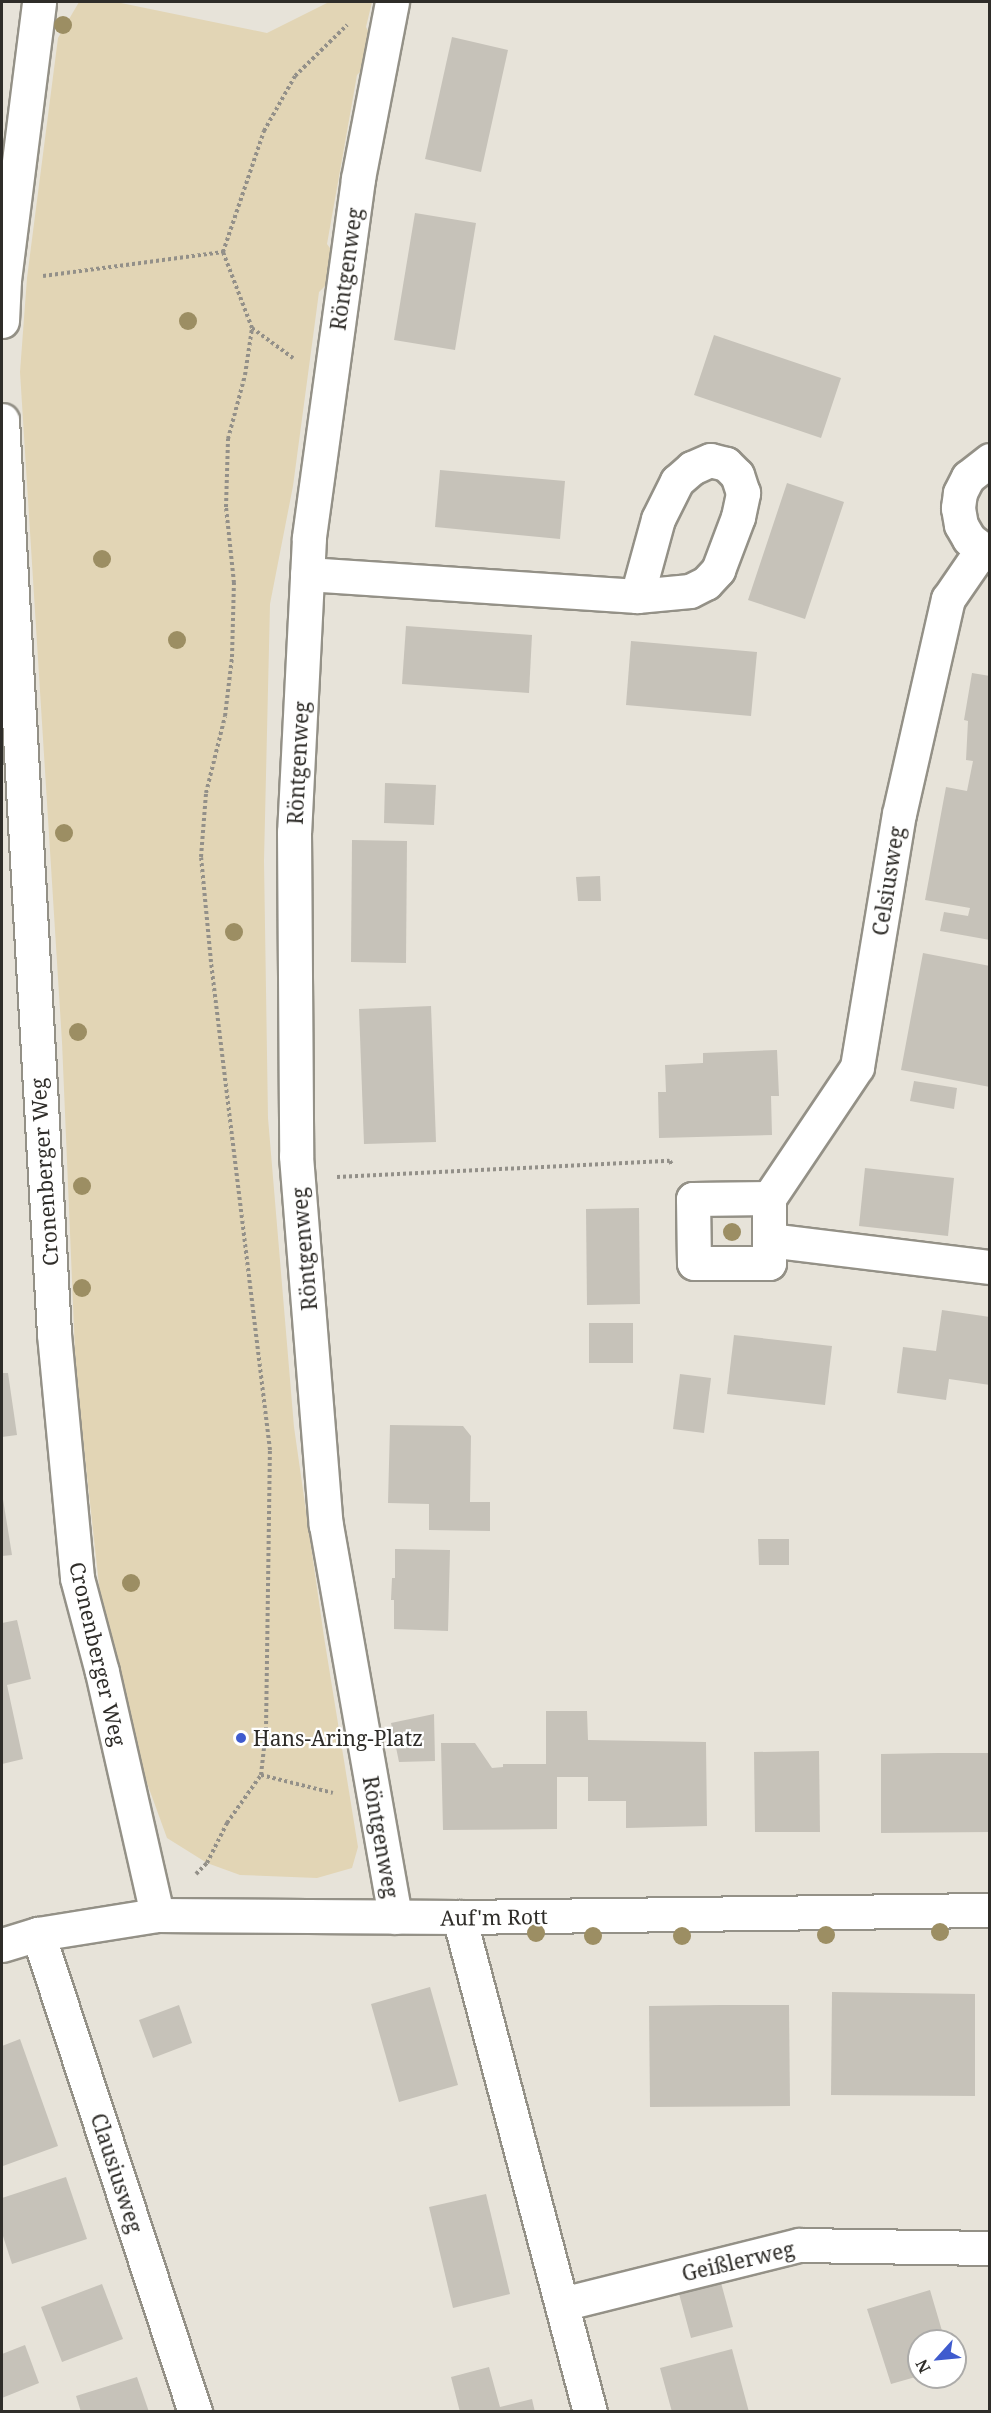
<!DOCTYPE html>
<meta charset="utf-8">
<style>
body{margin:0}
#map{position:relative;width:991px;height:2413px;overflow:hidden;background:#e7e3d9;font-family:"Noto Serif",serif}
div>[style]{position:absolute}
.green>*{inset:0;background:#e2d5b5}
.building>*{inset:0;background:#c6c2b9}
.path>*{height:4px;margin-top:-2px;transform-origin:0;background:repeating-linear-gradient(90deg,#939089 0 3px,transparent 0 6px)}
.roads{filter:drop-shadow(2px 0 #949187) drop-shadow(-2px 0 #949187) drop-shadow(0 2px #949187) drop-shadow(0 -2px #949187)}
.minor>*{height:33px;margin:-16.5px;padding:0 16.5px;transform-origin:16.5px;border-radius:16.5px;background:#fff}
.trees>*{width:18px;height:18px;margin:-9px;border-radius:50%;background:#9c8e63}
.dots>*{width:16px;height:16px;translate:-50% -50%;box-sizing:border-box;border:3px solid #fff;border-radius:50%}
span{translate:-50% -50%;white-space:nowrap;text-align:center;line-height:1.15;-webkit-text-stroke:4.5px #fff;paint-order:stroke}
.street-label{font-size:21px;color:#2f2d29}
.poi-label{font-size:21px;color:#2f2d29}
.left{translate:0 -50%;text-align:left}
.frame{position:absolute;inset:0;border:3px solid #2f2d29;pointer-events:none}
.north{position:absolute;left:907px;top:2329px;width:60px;height:60px;box-sizing:border-box;background:#fff;border:2px solid #acaba9;border-radius:50%;rotate:243deg;font-size:16px;font-weight:700;line-height:24px;text-align:center;color:#2f2d29}
.north::after{content:'';display:block;margin:auto;width:21px;height:27px;background:#3f5bce;clip-path:polygon(50% 0,100% 100%,50% 72%,0 100%)}
</style>
<div id="map">
<div class="green">
<i style="clip-path:polygon(79px 2px,116px 2px,267px 33px,329px 2px,372px 2px,366px 27px,371px 36px,365px 67px,357px 75px,327px 244px,332px 251px,328px 283px,319px 292px,293px 486px,270px 604px,264px 861px,268px 1118px,294px 1427px,324px 1637px,358px 1847px,352px 1868px,317px 1878px,240px 1875px,207px 1863px,167px 1838px,139px 1761px,100px 1594px,76px 1375px,62px 1042px,20px 372px,27px 278px,58px 38px)"></i>
</div>
<div class="building">
<i style="clip-path:polygon(452px 37px,508px 50px,481px 172px,425px 159px)"></i>
<i style="clip-path:polygon(415px 213px,476px 223px,455px 350px,394px 340px)"></i>
<i style="clip-path:polygon(714px 335px,841px 378px,821px 438px,694px 395px)"></i>
<i style="clip-path:polygon(440px 470px,565px 481px,560px 539px,435px 527px)"></i>
<i style="clip-path:polygon(787px 483px,844px 502px,805px 619px,748px 600px)"></i>
<i style="clip-path:polygon(406px 626px,532px 635px,529px 693px,402px 684px)"></i>
<i style="clip-path:polygon(631px 641px,757px 652px,751px 716px,626px 705px)"></i>
<i style="clip-path:polygon(972px 673px,990px 676px,990px 940px,940px 931px,944px 912px,968px 916px,970px 908px,925px 900px,946px 787px,967px 791px,973px 761px,966px 760px,968px 721px,964px 720px)"></i>
<i style="clip-path:polygon(385px 783px,436px 785px,434px 825px,384px 823px)"></i>
<i style="clip-path:polygon(352px 840px,407px 841px,406px 963px,351px 962px)"></i>
<i style="clip-path:polygon(600px 876px,601px 901px,578px 901px,576px 877px)"></i>
<i style="clip-path:polygon(923px 953px,990px 966px,990px 1087px,901px 1070px)"></i>
<i style="clip-path:polygon(431px 1006px,436px 1142px,364px 1144px,359px 1009px)"></i>
<i style="clip-path:polygon(777px 1050px,779px 1096px,771px 1096px,772px 1135px,659px 1138px,658px 1092px,666px 1092px,665px 1065px,703px 1063px,703px 1053px)"></i>
<i style="clip-path:polygon(914px 1081px,957px 1088px,954px 1109px,910px 1101px)"></i>
<i style="clip-path:polygon(865px 1168px,954px 1178px,948px 1236px,859px 1226px)"></i>
<i style="clip-path:polygon(639px 1208px,640px 1304px,587px 1305px,586px 1209px)"></i>
<i style="clip-path:polygon(942px 1310px,990px 1317px,990px 1385px,949px 1379px,946px 1400px,897px 1393px,903px 1347px,936px 1351px)"></i>
<i style="clip-path:polygon(589px 1323px,633px 1323px,633px 1363px,589px 1363px)"></i>
<i style="clip-path:polygon(734px 1335px,832px 1346px,825px 1405px,727px 1394px)"></i>
<i style="clip-path:polygon(2px 1373px,8px 1373px,17px 1435px,2px 1437px)"></i>
<i style="clip-path:polygon(680px 1374px,711px 1378px,704px 1433px,673px 1429px)"></i>
<i style="clip-path:polygon(390px 1425px,463px 1426px,471px 1436px,470px 1502px,490px 1502px,490px 1531px,429px 1530px,429px 1504px,388px 1503px)"></i>
<i style="clip-path:polygon(2px 1493px,12px 1555px,2px 1556px)"></i>
<i style="clip-path:polygon(758px 1539px,789px 1539px,789px 1565px,759px 1565px)"></i>
<i style="clip-path:polygon(395px 1549px,450px 1550px,448px 1631px,394px 1629px,394px 1600px,391px 1600px,392px 1578px,395px 1578px)"></i>
<i style="clip-path:polygon(17px 1620px,31px 1679px,7px 1685px,23px 1759px,2px 1764px,2px 1623px)"></i>
<i style="clip-path:polygon(546px 1711px,587px 1711px,588px 1740px,706px 1742px,707px 1826px,626px 1828px,626px 1801px,588px 1801px,588px 1777px,557px 1777px,557px 1829px,443px 1830px,441px 1743px,475px 1743px,492px 1768px,503px 1767px,503px 1764px,546px 1764px)"></i>
<i style="clip-path:polygon(434px 1714px,435px 1761px,399px 1762px,391px 1723px)"></i>
<i style="clip-path:polygon(819px 1751px,820px 1832px,755px 1832px,754px 1752px)"></i>
<i style="clip-path:polygon(938px 1753px,990px 1753px,990px 1832px,881px 1833px,881px 1754px)"></i>
<i style="clip-path:polygon(430px 1987px,458px 2085px,399px 2102px,371px 2004px)"></i>
<i style="clip-path:polygon(832px 1992px,975px 1994px,975px 2096px,831px 2095px)"></i>
<i style="clip-path:polygon(179px 2005px,192px 2043px,153px 2058px,139px 2020px)"></i>
<i style="clip-path:polygon(719px 2005px,789px 2005px,790px 2106px,650px 2107px,649px 2006px)"></i>
<i style="clip-path:polygon(20px 2039px,58px 2146px,3px 2166px,2px 2046px)"></i>
<i style="clip-path:polygon(66px 2177px,87px 2239px,12px 2264px,2px 2233px,2px 2198px)"></i>
<i style="clip-path:polygon(486px 2194px,510px 2294px,453px 2308px,429px 2207px)"></i>
<i style="clip-path:polygon(720px 2279px,733px 2327px,691px 2338px,678px 2290px)"></i>
<i style="clip-path:polygon(102px 2284px,123px 2339px,62px 2362px,41px 2307px)"></i>
<i style="clip-path:polygon(930px 2290px,945px 2341px,919px 2341px,919px 2376px,891px 2384px,867px 2309px)"></i>
<i style="clip-path:polygon(25px 2345px,39px 2383px,2px 2398px,2px 2354px)"></i>
<i style="clip-path:polygon(732px 2349px,749px 2412px,672px 2412px,660px 2368px)"></i>
<i style="clip-path:polygon(489px 2367px,500px 2407px,532px 2399px,535px 2412px,460px 2412px,451px 2377px)"></i>
<i style="clip-path:polygon(137px 2377px,149px 2412px,81px 2412px,76px 2396px)"></i>
</div>
<div class="path">
<i style="left:43px;top:276px;width:182px;rotate:-7.6deg"></i>
<i style="left:252px;top:328px;width:51px;rotate:36.2deg"></i>
<i style="left:337px;top:1177px;width:333px;rotate:-2.8deg"></i>
<i style="left:670px;top:1161px;width:4px;rotate:63deg"></i>
<i style="left:261px;top:1775px;width:74px;rotate:14deg"></i>
<i style="left:196px;top:1874px;width:16px;rotate:-45deg"></i>
<i style="left:207px;top:1863px;width:45px;rotate:-63.4deg"></i>
<i style="left:227px;top:1823px;width:59px;rotate:-54.7deg"></i>
<i style="left:261px;top:1775px;width:45px;rotate:-83.7deg"></i>
<i style="left:266px;top:1730px;width:280px;rotate:-89.2deg"></i>
<i style="left:270px;top:1450px;width:492px;rotate:-96.9deg"></i>
<i style="left:211px;top:962px;width:105px;rotate:-95.4deg"></i>
<i style="left:201px;top:857px;width:64px;rotate:-85.5deg"></i>
<i style="left:206px;top:793px;width:79px;rotate:-76.1deg"></i>
<i style="left:225px;top:716px;width:59px;rotate:-83.2deg"></i>
<i style="left:232px;top:657px;width:74px;rotate:-88.5deg"></i>
<i style="left:234px;top:583px;width:76px;rotate:-96deg"></i>
<i style="left:226px;top:507px;width:68px;rotate:-88.3deg"></i>
<i style="left:228px;top:439px;width:66px;rotate:-75.1deg"></i>
<i style="left:245px;top:375px;width:48px;rotate:-81.5deg"></i>
<i style="left:252px;top:328px;width:81px;rotate:-110.9deg"></i>
<i style="left:223px;top:252px;width:128px;rotate:-71.3deg"></i>
<i style="left:264px;top:131px;width:63px;rotate:-60.6deg"></i>
<i style="left:295px;top:76px;width:73px;rotate:-44.4deg"></i>
</div>
<div class="roads">
<div class="minor">
<i style="left:392px;top:2px;width:180px;rotate:100.9deg"></i>
<i style="left:358px;top:179px;width:362px;rotate:97.8deg"></i>
<i style="left:309px;top:538px;width:294px;rotate:92.9deg"></i>
<i style="left:294px;top:832px;width:324px;rotate:89.6deg"></i>
<i style="left:296px;top:1156px;width:370px;rotate:85.4deg"></i>
<i style="left:326px;top:1525px;width:398px;rotate:80deg"></i>
<i style="left:2px;top:321px;width:41px;rotate:-87.2deg"></i>
<i style="left:4px;top:280px;width:280px;rotate:-82.8deg"></i>
<i style="left:2px;top:420px;width:915px;rotate:86.74deg"></i>
<i style="left:54px;top:1334px;width:245px;rotate:84.6deg"></i>
<i style="left:77px;top:1578px;width:97px;rotate:75.1deg"></i>
<i style="left:102px;top:1672px;width:249px;rotate:77.2deg"></i>
<i style="left:990px;top:460px;width:28px;rotate:142deg"></i>
<i style="left:968px;top:477px;width:18px;rotate:117deg"></i>
<i style="left:960px;top:493px;width:15px;rotate:98deg"></i>
<i style="left:958px;top:508px;width:17px;rotate:80deg"></i>
<i style="left:961px;top:525px;width:16px;rotate:60deg"></i>
<i style="left:969px;top:539px;width:26px;rotate:37deg"></i>
<i style="left:307px;top:574px;width:331px;rotate:3.8deg"></i>
<i style="left:637px;top:596px;width:53px;rotate:-5.4deg"></i>
<i style="left:690px;top:591px;width:18px;rotate:-27deg"></i>
<i style="left:706px;top:583px;width:18px;rotate:-47deg"></i>
<i style="left:718px;top:570px;width:57px;rotate:-69.3deg"></i>
<i style="left:738px;top:517px;width:25px;rotate:-78deg"></i>
<i style="left:743px;top:493px;width:19px;rotate:-108deg"></i>
<i style="left:737px;top:475px;width:16px;rotate:-135deg"></i>
<i style="left:726px;top:464px;width:16px;rotate:-166deg"></i>
<i style="left:710px;top:460px;width:20px;rotate:156deg"></i>
<i style="left:692px;top:468px;width:20px;rotate:139deg"></i>
<i style="left:677px;top:481px;width:42px;rotate:116.6deg"></i>
<i style="left:658px;top:519px;width:80px;rotate:105.3deg"></i>
<i style="left:769px;top:1198px;width:158px;rotate:-56.1deg"></i>
<i style="left:857px;top:1067px;width:256px;rotate:-80.6deg"></i>
<i style="left:899px;top:814px;width:221px;rotate:-77.2deg"></i>
<i style="left:948px;top:599px;width:58px;rotate:-55.5deg"></i>
<i style="left:769px;top:1198px;width:65px;rotate:90deg"></i>
<i style="left:769px;top:1263px;width:75px;rotate:180deg"></i>
<i style="left:694px;top:1263px;width:64px;rotate:-90.9deg"></i>
<i style="left:693px;top:1199px;width:76px;rotate:-0.8deg"></i>
<i style="left:769px;top:1240px;width:223px;rotate:7deg"></i>
<i style="left:459px;top:1917px;width:512px;rotate:75.18deg"></i>
<i style="left:38px;top:1934px;width:503px;rotate:71.82deg"></i>
<i style="left:2px;top:1945px;width:38px;rotate:-17deg"></i>
<i style="left:38px;top:1934px;width:121px;rotate:-9.1deg"></i>
<i style="left:157px;top:1915px;width:302px;rotate:0.4deg"></i>
<i style="left:459px;top:1917px;width:531px;rotate:-0.76deg"></i>
<i style="left:562px;top:2304px;width:244px;rotate:-14deg"></i>
<i style="left:799px;top:2245px;width:191px;rotate:0.9deg"></i>
</div>
</div>
<div class="trees">
<i style="left:63px;top:25px"></i>
<i style="left:188px;top:321px"></i>
<i style="left:102px;top:559px"></i>
<i style="left:177px;top:640px"></i>
<i style="left:64px;top:833px"></i>
<i style="left:234px;top:932px"></i>
<i style="left:78px;top:1032px"></i>
<i style="left:82px;top:1186px"></i>
<i style="left:732px;top:1232px"></i>
<i style="left:82px;top:1288px"></i>
<i style="left:131px;top:1583px"></i>
<i style="left:940px;top:1932px"></i>
<i style="left:536px;top:1933px"></i>
<i style="left:826px;top:1935px"></i>
<i style="left:593px;top:1936px"></i>
<i style="left:682px;top:1936px"></i>
</div>
<div class="dots">
<i style="left:241px;top:1738px;background:#3f5bce"></i>
</div>
<div class="street-label">
<span style="left:346px;top:269px;rotate:-82deg">Röntgenweg</span>
<span style="left:298px;top:763px;rotate:-87deg">Röntgenweg</span>
<span style="left:888px;top:881px;rotate:-81deg">Celsiusweg</span>
<span style="left:44px;top:1172px;rotate:-94deg">Cronenberger Weg</span>
<span style="left:304px;top:1249px;rotate:-95deg">Röntgenweg</span>
<span style="left:98px;top:1654px;rotate:77deg">Cronenberger Weg</span>
<span style="left:381px;top:1837px;rotate:80deg">Röntgenweg</span>
<span style="left:494px;top:1917px;rotate:-1deg">Auf'm Rott</span>
<span style="left:117px;top:2173px;rotate:72deg">Clausiusweg</span>
<span style="left:738px;top:2261px;rotate:-13deg">Geißlerweg</span>
</div>
<div class="poi-label">
<span class="left" style="left:253px;top:1738px">Hans-Aring-Platz</span>
</div>
<div class="frame"></div>
<div class="north">N</div>
</div>
